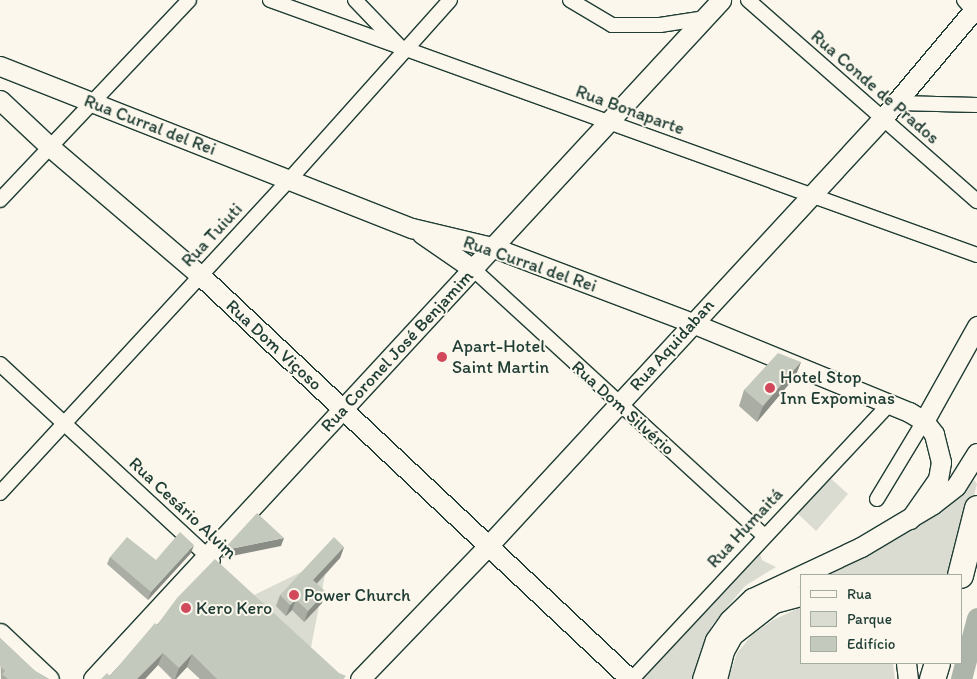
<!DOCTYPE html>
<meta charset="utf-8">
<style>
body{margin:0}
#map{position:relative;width:977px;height:679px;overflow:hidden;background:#fbf7ec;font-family:Itim,sans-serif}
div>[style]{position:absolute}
.green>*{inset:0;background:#dbdcd1}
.river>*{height:21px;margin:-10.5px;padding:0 10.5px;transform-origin:10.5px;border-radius:10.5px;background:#adb4aa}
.roads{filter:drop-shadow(1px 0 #1f3d34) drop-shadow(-1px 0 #1f3d34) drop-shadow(0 1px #1f3d34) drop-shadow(0 -1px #1f3d34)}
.street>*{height:14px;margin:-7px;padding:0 7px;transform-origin:7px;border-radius:7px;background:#fbf7ec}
.secondary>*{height:19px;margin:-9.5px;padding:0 9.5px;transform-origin:9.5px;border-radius:9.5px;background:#fbf7ec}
.highway>*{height:25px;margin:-12.5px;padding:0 12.5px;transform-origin:12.5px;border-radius:12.5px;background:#fbf7ec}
.wall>*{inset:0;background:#a9ada3}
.shaded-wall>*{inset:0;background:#898d85}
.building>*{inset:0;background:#c4c9be}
.dots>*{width:14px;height:14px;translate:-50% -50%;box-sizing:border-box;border:2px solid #fbf7ec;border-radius:50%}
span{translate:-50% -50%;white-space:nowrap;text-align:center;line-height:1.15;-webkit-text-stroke:4px #fbf7ec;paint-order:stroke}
.street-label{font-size:18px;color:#1f3d34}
.poi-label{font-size:18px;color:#1f3d34}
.left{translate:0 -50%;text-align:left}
.legend{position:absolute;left:800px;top:574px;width:162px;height:90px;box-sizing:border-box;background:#fbf7ec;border:1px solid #a3ada2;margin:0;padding:6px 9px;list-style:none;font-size:15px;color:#1f3d34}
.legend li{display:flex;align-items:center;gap:10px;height:25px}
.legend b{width:25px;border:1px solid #a3ada2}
</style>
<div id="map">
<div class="green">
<i style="clip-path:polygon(828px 476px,848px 494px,816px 531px,795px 511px)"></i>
<i style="clip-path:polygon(974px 480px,977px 484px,953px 575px,820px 575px,960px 494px)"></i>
<i style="clip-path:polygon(758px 546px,762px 560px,776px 567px,745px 586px,712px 625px,700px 664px,700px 679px,644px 679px,639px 675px)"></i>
<i style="clip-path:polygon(328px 559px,309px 658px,244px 600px)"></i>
<i style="clip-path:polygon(801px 607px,801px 663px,893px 663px,895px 679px,728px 679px,737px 653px,752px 635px,773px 620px)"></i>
</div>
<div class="river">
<i style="left:961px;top:679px;width:63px;rotate:-75.3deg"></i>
</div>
<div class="roads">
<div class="street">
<i style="left:270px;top:0;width:752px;rotate:19.83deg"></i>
<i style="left:355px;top:0;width:65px;rotate:46.2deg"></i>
<i style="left:570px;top:0;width:49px;rotate:30.8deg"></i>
<i style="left:612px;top:25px;width:48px"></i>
<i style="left:660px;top:25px;width:46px;rotate:-8.8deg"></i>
<i style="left:748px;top:0;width:305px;rotate:41.3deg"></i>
<i style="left:964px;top:0;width:20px;rotate:49deg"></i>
<i style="left:897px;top:103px;width:80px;rotate:1.4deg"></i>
<i style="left:0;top:200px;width:275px;rotate:-46.6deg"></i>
<i style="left:473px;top:269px;width:394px;rotate:42.5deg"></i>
<i style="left:0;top:364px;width:290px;rotate:42.8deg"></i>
<i style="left:0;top:493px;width:427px;rotate:-47.3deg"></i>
<i style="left:290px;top:179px;width:240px;rotate:-48.2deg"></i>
<i style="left:877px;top:499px;width:91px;rotate:-58.9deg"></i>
<i style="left:632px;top:679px;width:376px;rotate:-46.9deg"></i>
</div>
<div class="secondary">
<i style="left:0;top:66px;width:443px;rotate:21.5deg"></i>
<i style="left:412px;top:228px;width:82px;rotate:13.4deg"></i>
<i style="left:492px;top:247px;width:214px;rotate:20.8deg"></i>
<i style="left:692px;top:323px;width:235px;rotate:22.3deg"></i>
<i style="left:909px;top:412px;width:17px;rotate:31deg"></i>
<i style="left:924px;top:421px;width:16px;rotate:52deg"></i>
<i style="left:934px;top:434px;width:29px;rotate:76deg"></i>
<i style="left:941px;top:462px;width:17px;rotate:100deg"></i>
<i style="left:938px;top:479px;width:49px;rotate:125deg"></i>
<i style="left:0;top:100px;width:69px;rotate:43.2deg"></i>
<i style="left:50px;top:147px;width:199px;rotate:40.5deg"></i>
<i style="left:201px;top:276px;width:589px;rotate:43.21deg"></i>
<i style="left:422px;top:234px;width:62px;rotate:34.5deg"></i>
<i style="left:924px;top:421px;width:109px;rotate:-60.8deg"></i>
<i style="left:0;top:633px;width:67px;rotate:43.2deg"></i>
<i style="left:906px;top:663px;width:16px;rotate:83deg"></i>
<i style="left:93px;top:679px;width:925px;rotate:-47.23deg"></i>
<i style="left:360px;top:679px;width:183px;rotate:-46.1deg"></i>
<i style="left:487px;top:547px;width:582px;rotate:-47.3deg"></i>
<i style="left:882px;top:119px;width:148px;rotate:-49.9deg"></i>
<i style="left:702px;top:679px;width:41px;rotate:-71.6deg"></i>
<i style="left:715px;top:640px;width:24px;rotate:-55deg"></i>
<i style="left:729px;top:620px;width:32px;rotate:-44deg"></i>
<i style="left:752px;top:598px;width:120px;rotate:-25.1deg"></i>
<i style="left:861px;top:547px;width:84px;rotate:-30.8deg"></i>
<i style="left:933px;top:504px;width:29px;rotate:-38deg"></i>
<i style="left:956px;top:486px;width:39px;rotate:-58deg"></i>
<i style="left:717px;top:679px;width:29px;rotate:-76deg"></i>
<i style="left:724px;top:651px;width:18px;rotate:-61deg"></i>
<i style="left:733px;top:635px;width:52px;rotate:-38deg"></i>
<i style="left:774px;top:603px;width:28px;rotate:-15deg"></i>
</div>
<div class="highway">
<i style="left:960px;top:575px;width:69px;rotate:-75.8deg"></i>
<i style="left:932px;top:679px;width:17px;rotate:-73deg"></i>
</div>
</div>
<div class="wall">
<i style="clip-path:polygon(801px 362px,795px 377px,757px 422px,739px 406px,744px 390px)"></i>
<i style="clip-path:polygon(344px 547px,340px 558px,317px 584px,322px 603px,304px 622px,292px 610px,286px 616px,276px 606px,280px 595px)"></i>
<i style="clip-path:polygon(191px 553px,148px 600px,107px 564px,110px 557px,156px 560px)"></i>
<i style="clip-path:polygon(157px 625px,345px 679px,200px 679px,187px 667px,176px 679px,172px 679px,158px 665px,145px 679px,101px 679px,110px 676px)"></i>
<i style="clip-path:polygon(0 638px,35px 671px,49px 679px,1px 679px)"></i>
</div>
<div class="shaded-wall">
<i style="clip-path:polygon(801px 362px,795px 377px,757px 422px,763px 406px)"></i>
<i style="clip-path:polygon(284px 538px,281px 546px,222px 558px,225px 550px)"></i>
<i style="clip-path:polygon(194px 545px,191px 553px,148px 600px,151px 592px)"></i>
<i style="clip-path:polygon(344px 547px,340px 558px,309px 591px,313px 580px)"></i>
<i style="clip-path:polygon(326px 592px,322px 603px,304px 622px,308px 611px)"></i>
<i style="clip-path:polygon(296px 600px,292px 610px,286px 616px,290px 605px)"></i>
<i style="clip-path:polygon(163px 653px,158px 665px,145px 679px,137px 679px)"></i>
<i style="clip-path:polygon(192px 654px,187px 667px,176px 679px,175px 679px,179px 668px)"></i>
</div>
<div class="building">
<i style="clip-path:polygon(778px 353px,801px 362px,763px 406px,744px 390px)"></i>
<i style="clip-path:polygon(257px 513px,284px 538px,225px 550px,224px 549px)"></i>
<i style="clip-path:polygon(180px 532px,194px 545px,151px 592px,110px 557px,127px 537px,156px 560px)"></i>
<i style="clip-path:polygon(334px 537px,344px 547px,313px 580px,326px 592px,308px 611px,296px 600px,290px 605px,280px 595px)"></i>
<i style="clip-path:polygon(215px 559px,339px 673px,346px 676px,343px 679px,217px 679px,192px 654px,179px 668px,163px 653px,137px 679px,101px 679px,107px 673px,110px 676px,155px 623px,157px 625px,177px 598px)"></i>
<i style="clip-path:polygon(0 638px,35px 671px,49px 679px,8px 679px,2px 674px,5px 671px,0 666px)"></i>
</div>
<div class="dots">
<i style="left:442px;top:357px;background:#d1495b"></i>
<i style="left:770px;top:388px;background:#d1495b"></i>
<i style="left:294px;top:595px;background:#d1495b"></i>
<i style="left:186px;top:608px;background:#d1495b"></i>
</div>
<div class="street-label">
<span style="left:875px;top:87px;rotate:41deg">Rua Conde de Prados</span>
<span style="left:630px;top:110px;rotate:20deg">Rua Bonaparte</span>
<span style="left:150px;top:125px;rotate:21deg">Rua Curral del Rei</span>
<span style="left:212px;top:235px;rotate:-47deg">Rua Tuiuti</span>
<span style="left:530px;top:264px;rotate:19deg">Rua Curral del Rei</span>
<span style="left:274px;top:345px;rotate:43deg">Rua Dom Viçoso</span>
<span style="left:672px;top:345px;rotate:-48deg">Rua Aquidaban</span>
<span style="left:397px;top:351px;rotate:-47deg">Rua Coronel José Benjamim</span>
<span style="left:623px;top:408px;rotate:42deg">Rua Dom Silvério</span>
<span style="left:183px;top:508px;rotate:43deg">Rua Cesário Alvim</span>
<span style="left:745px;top:528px;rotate:-47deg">Rua Humaitá</span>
</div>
<div class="poi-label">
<span class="left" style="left:452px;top:357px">Apart-Hotel<br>Saint Martin</span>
<span class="left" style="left:780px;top:388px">Hotel Stop<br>Inn Expominas</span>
<span class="left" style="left:304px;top:595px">Power Church</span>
<span class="left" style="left:196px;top:608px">Kero Kero</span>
</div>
<ul class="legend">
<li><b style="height:6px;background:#fbf7ec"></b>Rua</li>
<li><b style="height:14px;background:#dbdcd1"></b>Parque</li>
<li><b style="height:14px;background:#c4c9be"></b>Edifício</li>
</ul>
</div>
